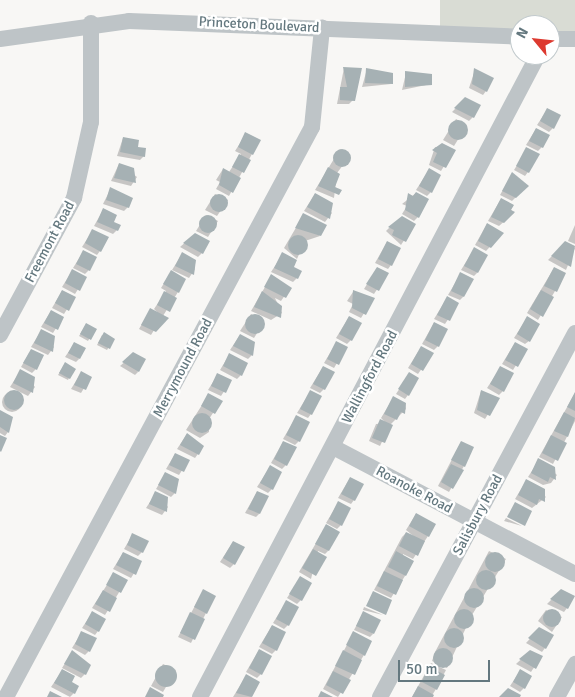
<!DOCTYPE html>
<style>
body{margin:0}
#map{position:relative;width:575px;height:697px;overflow:hidden;background:#f8f7f5;font-family:Signika,sans-serif}
div>[style]{position:absolute}
.green>*{inset:0;background:#d9dcd4}
.shadow>*{inset:0;background:#0003}
.round{border-radius:50%}
.building>*{inset:0;background:#a6b1b4}
.minor>*{height:16px;margin:-8px;padding:0 8px;transform-origin:8px;border-radius:8px;background:#bec4c7}
span{translate:-50% -50%;white-space:nowrap;text-align:center;line-height:1.15;-webkit-text-stroke:5px #fff;paint-order:stroke}
.street-label{font-size:14px;color:#64787f}
.north{position:absolute;left:510px;top:15px;width:50px;height:50px;box-sizing:border-box;background:#fff;border:1px solid #c1c9cc;border-radius:50%;rotate:298deg;font-size:14px;font-weight:700;line-height:20px;text-align:center;color:#64787f}
.north::after{content:'';display:block;margin:auto;width:18px;height:22px;background:#dd3a30;clip-path:polygon(50% 0,100% 100%,50% 72%,0 100%)}
.scale{position:absolute;left:398px;top:660px;width:92px;height:22px;box-sizing:border-box;border:2px solid #64787f;border-top:0;padding-left:6px;font-size:15px;line-height:18px;white-space:nowrap;color:#64787f;-webkit-text-stroke:4px #fff;paint-order:stroke}
</style>
<div id="map">
<div class="green">
<i style="clip-path:polygon(440px 0,575px 0,575px 39px,550px 39px,550px 25px,520px 25px,520px 37px,440px 34px)"></i>
</div>
<div class="shadow">
<i style="clip-path:polygon(344px 68px,353px 100px,349px 104px,337px 104px)"></i>
<i style="clip-path:polygon(367px 69px,391px 84px,362px 87px)"></i>
<i style="clip-path:polygon(475px 70px,486px 91px,483px 95px,469px 88px)"></i>
<i style="clip-path:polygon(406px 73px,431px 84px,402px 90px)"></i>
<i style="clip-path:polygon(466px 98px,473px 117px,469px 121px,452px 112px)"></i>
<i style="clip-path:polygon(547px 110px,553px 128px,549px 132px,537px 125px)"></i>
<i style="clip-path:polygon(456px 119px,467px 125px,454px 146px,443px 140px)"></i>
<i style="clip-path:polygon(536px 129px,542px 147px,538px 151px,526px 145px)"></i>
<i style="clip-path:polygon(246px 134px,252px 154px,229px 196px,216px 189px,220px 182px,216px 180px,223px 169px,229px 172px,241px 154px,235px 151px)"></i>
<i style="clip-path:polygon(123px 138px,144px 156px,140px 160px,117px 156px)"></i>
<i style="clip-path:polygon(435px 147px,454px 150px,441px 171px,429px 165px)"></i>
<i style="clip-path:polygon(340px 149px,350px 156px,337px 173px,334px 198px,315px 190px)"></i>
<i style="clip-path:polygon(527px 149px,528px 172px,525px 176px,514px 170px)"></i>
<i style="clip-path:polygon(119px 164px,137px 177px,131px 186px,111px 181px)"></i>
<i style="clip-path:polygon(429px 170px,431px 192px,427px 196px,416px 190px)"></i>
<i style="clip-path:polygon(512px 174px,527px 186px,512px 201px,500px 195px)"></i>
<i style="clip-path:polygon(111px 188px,128px 207px,124px 211px,103px 204px)"></i>
<i style="clip-path:polygon(416px 193px,418px 217px,414px 221px,402px 214px,407px 206px,402px 204px)"></i>
<i style="clip-path:polygon(215px 194px,228px 200px,217px 216px,205px 210px)"></i>
<i style="clip-path:polygon(315px 194px,332px 213px,325px 222px,304px 211px)"></i>
<i style="clip-path:polygon(501px 199px,514px 213px,499px 226px,488px 221px)"></i>
<i style="clip-path:polygon(103px 210px,117px 230px,113px 234px,94px 226px)"></i>
<i style="clip-path:polygon(304px 214px,320px 236px,305px 241px,297px 259px,284px 248px)"></i>
<i style="clip-path:polygon(206px 215px,218px 221px,208px 237px,196px 231px)"></i>
<i style="clip-path:polygon(487px 224px,502px 234px,486px 251px,475px 245px)"></i>
<i style="clip-path:polygon(414px 225px,401px 245px,386px 231px,389px 228px)"></i>
<i style="clip-path:polygon(575px 225px,575px 244px,568px 241px)"></i>
<i style="clip-path:polygon(93px 230px,100px 251px,97px 255px,82px 247px)"></i>
<i style="clip-path:polygon(195px 234px,202px 253px,198px 257px,180px 247px)"></i>
<i style="clip-path:polygon(387px 242px,391px 265px,388px 269px,375px 263px)"></i>
<i style="clip-path:polygon(565px 243px,575px 248px,566px 270px,548px 260px)"></i>
<i style="clip-path:polygon(474px 249px,477px 273px,474px 276px,461px 270px)"></i>
<i style="clip-path:polygon(83px 252px,89px 270px,85px 274px,73px 268px)"></i>
<i style="clip-path:polygon(182px 254px,195px 269px,189px 278px,172px 270px)"></i>
<i style="clip-path:polygon(283px 254px,297px 278px,293px 282px,271px 272px)"></i>
<i style="clip-path:polygon(377px 268px,387px 274px,374px 294px,364px 289px)"></i>
<i style="clip-path:polygon(554px 268px,565px 274px,538px 320px,527px 313px)"></i>
<i style="clip-path:polygon(72px 271px,85px 278px,75px 294px,62px 287px)"></i>
<i style="clip-path:polygon(171px 272px,178px 292px,151px 335px,139px 329px,150px 310px,159px 314px,154px 309px,166px 291px,161px 288px)"></i>
<i style="clip-path:polygon(461px 273px,463px 297px,460px 300px,448px 295px)"></i>
<i style="clip-path:polygon(272px 275px,290px 288px,281px 301px,275px 298px,282px 313px,271px 320px,251px 311px)"></i>
<i style="clip-path:polygon(62px 291px,74px 298px,64px 314px,52px 308px)"></i>
<i style="clip-path:polygon(353px 292px,373px 299px,361px 318px,349px 312px,353px 304px,347px 301px)"></i>
<i style="clip-path:polygon(447px 298px,458px 304px,445px 324px,434px 319px)"></i>
<i style="clip-path:polygon(51px 311px,63px 317px,53px 333px,41px 327px)"></i>
<i style="clip-path:polygon(251px 314px,264px 322px,254px 338px,240px 331px)"></i>
<i style="clip-path:polygon(349px 317px,351px 340px,347px 344px,336px 338px)"></i>
<i style="clip-path:polygon(527px 318px,529px 341px,525px 344px,514px 338px)"></i>
<i style="clip-path:polygon(434px 323px,438px 346px,434px 350px,422px 344px)"></i>
<i style="clip-path:polygon(85px 326px,95px 329px,88px 341px,79px 336px)"></i>
<i style="clip-path:polygon(41px 331px,54px 347px,48px 355px,31px 347px)"></i>
<i style="clip-path:polygon(102px 335px,114px 339px,107px 350px,97px 345px)"></i>
<i style="clip-path:polygon(240px 335px,252px 355px,248px 359px,230px 350px)"></i>
<i style="clip-path:polygon(336px 343px,346px 348px,334px 368px,324px 363px)"></i>
<i style="clip-path:polygon(515px 343px,526px 349px,513px 370px,502px 364px)"></i>
<i style="clip-path:polygon(74px 344px,79px 359px,76px 362px,65px 357px)"></i>
<i style="clip-path:polygon(31px 350px,36px 369px,32px 373px,21px 367px)"></i>
<i style="clip-path:polygon(418px 352px,432px 354px,418px 374px,408px 368px)"></i>
<i style="clip-path:polygon(134px 354px,138px 372px,135px 375px,120px 366px)"></i>
<i style="clip-path:polygon(229px 355px,241px 375px,237px 379px,220px 370px)"></i>
<i style="clip-path:polygon(64px 365px,69px 378px,68px 380px,58px 375px)"></i>
<i style="clip-path:polygon(323px 367px,324px 389px,320px 393px,310px 388px)"></i>
<i style="clip-path:polygon(501px 367px,503px 391px,499px 395px,487px 388px)"></i>
<i style="clip-path:polygon(21px 370px,35px 387px,28px 396px,10px 387px)"></i>
<i style="clip-path:polygon(81px 373px,91px 377px,81px 393px,71px 389px)"></i>
<i style="clip-path:polygon(218px 374px,231px 381px,221px 396px,208px 390px)"></i>
<i style="clip-path:polygon(409px 374px,408px 395px,405px 399px,396px 394px)"></i>
<i style="clip-path:polygon(481px 391px,498px 398px,485px 419px,474px 413px)"></i>
<i class="round" style="left:2px;top:392px;width:20px;height:20px"></i>
<i style="clip-path:polygon(310px 392px,311px 414px,308px 418px,297px 413px)"></i>
<i style="clip-path:polygon(575px 393px,575px 421px,553px 464px,539px 457px)"></i>
<i style="clip-path:polygon(209px 394px,221px 401px,209px 419px,209px 432px,200px 438px,186px 430px)"></i>
<i style="clip-path:polygon(393px 398px,405px 403px,406px 409px,390px 425px,380px 446px,369px 441px,376px 424px,386px 423px,381px 418px)"></i>
<i style="clip-path:polygon(0 411px,8px 432px,5px 436px,0 433px)"></i>
<i style="clip-path:polygon(296px 417px,299px 441px,295px 445px,283px 439px)"></i>
<i style="clip-path:polygon(187px 434px,203px 447px,195px 458px,177px 449px)"></i>
<i style="clip-path:polygon(283px 442px,286px 465px,282px 469px,271px 463px)"></i>
<i style="clip-path:polygon(461px 442px,464px 466px,449px 492px,438px 486px)"></i>
<i style="clip-path:polygon(175px 454px,188px 461px,179px 475px,166px 469px)"></i>
<i style="clip-path:polygon(539px 460px,557px 475px,551px 483px,543px 485px,528px 477px)"></i>
<i style="clip-path:polygon(270px 467px,272px 489px,268px 493px,257px 487px)"></i>
<i style="clip-path:polygon(165px 474px,175px 493px,171px 497px,156px 489px)"></i>
<i style="clip-path:polygon(350px 478px,354px 500px,351px 504px,338px 498px)"></i>
<i style="clip-path:polygon(526px 481px,546px 497px,532px 508px,515px 499px)"></i>
<i style="clip-path:polygon(257px 492px,259px 514px,256px 517px,245px 513px)"></i>
<i style="clip-path:polygon(156px 493px,168px 507px,162px 515px,146px 508px)"></i>
<i style="clip-path:polygon(338px 503px,341px 525px,337px 529px,326px 523px)"></i>
<i style="clip-path:polygon(416px 514px,428px 536px,413px 559px,403px 554px,405px 576px,391px 598px,374px 590px,402px 537px,406px 533px,417px 539px,406px 530px)"></i>
<i style="clip-path:polygon(506px 518px,522px 526px,504px 521px)"></i>
<i style="clip-path:polygon(326px 526px,328px 551px,325px 554px,318px 551px,311px 579px,299px 572px)"></i>
<i style="clip-path:polygon(133px 534px,142px 552px,138px 556px,124px 549px)"></i>
<i style="clip-path:polygon(233px 542px,234px 564px,230px 568px,220px 562px)"></i>
<i style="clip-path:polygon(489px 551px,506px 559px,472px 615px,447px 668px,432px 661px,435px 652px)"></i>
<i style="clip-path:polygon(123px 553px,141px 562px,131px 578px,113px 569px)"></i>
<i style="clip-path:polygon(114px 574px,126px 581px,105px 615px,92px 608px)"></i>
<i style="clip-path:polygon(300px 578px,301px 600px,297px 604px,287px 598px)"></i>
<i style="clip-path:polygon(561px 590px,567px 608px,564px 612px,547px 604px)"></i>
<i style="clip-path:polygon(203px 591px,206px 613px,191px 643px,178px 637px)"></i>
<i style="clip-path:polygon(286px 602px,288px 625px,284px 629px,273px 623px)"></i>
<i style="clip-path:polygon(364px 607px,383px 615px,363px 610px)"></i>
<i style="clip-path:polygon(546px 610px,562px 617px,552px 632px,538px 621px)"></i>
<i style="clip-path:polygon(92px 613px,98px 631px,95px 635px,82px 628px)"></i>
<i style="clip-path:polygon(363px 613px,373px 634px,370px 637px,354px 630px)"></i>
<i style="clip-path:polygon(272px 626px,276px 650px,272px 654px,259px 647px)"></i>
<i style="clip-path:polygon(539px 629px,545px 648px,542px 652px,526px 643px)"></i>
<i style="clip-path:polygon(82px 632px,89px 651px,85px 655px,72px 648px)"></i>
<i style="clip-path:polygon(354px 632px,364px 655px,338px 697px,323px 689px)"></i>
<i style="clip-path:polygon(259px 650px,261px 674px,257px 678px,246px 672px)"></i>
<i style="clip-path:polygon(530px 651px,541px 657px,531px 672px,516px 664px)"></i>
<i style="clip-path:polygon(72px 652px,85px 674px,81px 678px,62px 668px)"></i>
<i style="clip-path:polygon(431px 663px,446px 670px,436px 689px,431px 697px,412px 697px)"></i>
<i style="clip-path:polygon(163px 664px,176px 670px,163px 692px,151px 686px)"></i>
<i style="clip-path:polygon(62px 671px,74px 693px,70px 697px,51px 687px)"></i>
<i style="clip-path:polygon(520px 671px,524px 688px,520px 692px,510px 686px)"></i>
<i style="clip-path:polygon(246px 676px,258px 683px,251px 697px,233px 697px)"></i>
</div>
<div class="building">
<i style="clip-path:polygon(343px 67px,362px 68px,355px 101px,340px 100px,340px 87px,347px 87px)"></i>
<i style="clip-path:polygon(366px 68px,393px 73px,393px 84px,365px 83px)"></i>
<i style="clip-path:polygon(474px 68px,494px 78px,487px 92px,472px 84px)"></i>
<i style="clip-path:polygon(405px 71px,432px 74px,432px 85px,405px 87px)"></i>
<i style="clip-path:polygon(465px 97px,481px 105px,474px 118px,454px 108px)"></i>
<i style="clip-path:polygon(547px 108px,561px 115px,554px 129px,540px 121px)"></i>
<i class="round" style="left:448px;top:120px;width:20px;height:20px"></i>
<i style="clip-path:polygon(536px 128px,550px 135px,543px 148px,529px 141px)"></i>
<i style="clip-path:polygon(245px 132px,261px 140px,253px 155px,238px 147px)"></i>
<i style="clip-path:polygon(123px 137px,139px 140px,138px 147px,146px 148px,145px 157px,120px 152px)"></i>
<i style="clip-path:polygon(442px 143px,456px 150px,446px 168px,433px 162px,437px 153px,432px 150px)"></i>
<i style="clip-path:polygon(526px 147px,540px 154px,529px 173px,516px 166px)"></i>
<i class="round" style="left:333px;top:149px;width:18px;height:18px"></i>
<i style="clip-path:polygon(239px 154px,251px 160px,244px 173px,232px 167px)"></i>
<i style="clip-path:polygon(119px 163px,134px 168px,136px 183px,114px 178px)"></i>
<i style="clip-path:polygon(328px 167px,340px 174px,335px 187px,342px 190px,339px 195px,318px 186px)"></i>
<i style="clip-path:polygon(223px 168px,241px 178px,233px 193px,219px 185px)"></i>
<i style="clip-path:polygon(429px 168px,441px 175px,432px 193px,419px 186px)"></i>
<i style="clip-path:polygon(512px 172px,529px 186px,516px 198px,502px 191px)"></i>
<i style="clip-path:polygon(110px 187px,133px 198px,129px 208px,106px 200px)"></i>
<i style="clip-path:polygon(416px 192px,429px 199px,419px 218px,405px 210px,408px 193px,413px 196px)"></i>
<i style="clip-path:polygon(315px 193px,333px 203px,330px 219px,307px 207px)"></i>
<i class="round" style="left:210px;top:194px;width:18px;height:18px"></i>
<i style="clip-path:polygon(501px 198px,514px 205px,511px 210px,515px 212px,504px 223px,491px 217px)"></i>
<i style="clip-path:polygon(103px 208px,117px 215px,114px 222px,121px 225px,118px 231px,97px 222px)"></i>
<i style="clip-path:polygon(303px 213px,327px 225px,321px 236px,295px 228px)"></i>
<i class="round" style="left:199px;top:215px;width:18px;height:18px"></i>
<i style="clip-path:polygon(402px 216px,416px 224px,406px 242px,392px 235px,394px 230px,388px 227px)"></i>
<i style="clip-path:polygon(487px 223px,504px 233px,491px 248px,478px 241px)"></i>
<i style="clip-path:polygon(92px 229px,109px 237px,101px 252px,85px 243px)"></i>
<i style="clip-path:polygon(195px 233px,210px 241px,203px 254px,183px 243px)"></i>
<i class="round" style="left:288px;top:235px;width:20px;height:20px"></i>
<i style="clip-path:polygon(387px 241px,401px 248px,392px 266px,378px 259px)"></i>
<i style="clip-path:polygon(565px 241px,575px 246px,571px 267px,551px 256px)"></i>
<i style="clip-path:polygon(474px 247px,488px 255px,478px 273px,464px 266px)"></i>
<i style="clip-path:polygon(83px 250px,97px 257px,90px 271px,76px 264px)"></i>
<i style="clip-path:polygon(182px 252px,196px 260px,194px 275px,175px 266px)"></i>
<i style="clip-path:polygon(282px 252px,297px 260px,294px 267px,302px 271px,298px 279px,274px 268px)"></i>
<i style="clip-path:polygon(377px 267px,389px 273px,379px 291px,366px 284px)"></i>
<i style="clip-path:polygon(554px 267px,566px 273px,557px 292px,544px 286px)"></i>
<i style="clip-path:polygon(72px 269px,87px 277px,80px 291px,65px 283px)"></i>
<i style="clip-path:polygon(171px 270px,186px 279px,179px 293px,163px 284px)"></i>
<i style="clip-path:polygon(460px 272px,474px 279px,464px 297px,451px 291px)"></i>
<i style="clip-path:polygon(271px 274px,292px 288px,286px 298px,264px 287px)"></i>
<i style="clip-path:polygon(62px 290px,76px 297px,69px 311px,55px 303px)"></i>
<i style="clip-path:polygon(353px 290px,375px 298px,366px 315px,352px 308px)"></i>
<i style="clip-path:polygon(541px 290px,554px 297px,543px 317px,530px 309px)"></i>
<i style="clip-path:polygon(164px 291px,177px 298px,170px 312px,157px 305px)"></i>
<i style="clip-path:polygon(262px 291px,282px 306px,281px 318px,254px 307px)"></i>
<i style="clip-path:polygon(447px 296px,459px 303px,450px 321px,437px 315px)"></i>
<i style="clip-path:polygon(150px 308px,169px 318px,156px 332px,141px 325px)"></i>
<i style="clip-path:polygon(51px 310px,64px 317px,58px 330px,44px 323px)"></i>
<i class="round" style="left:245px;top:314px;width:20px;height:20px"></i>
<i style="clip-path:polygon(349px 316px,362px 323px,352px 341px,339px 334px)"></i>
<i style="clip-path:polygon(527px 316px,540px 324px,530px 342px,517px 334px)"></i>
<i style="clip-path:polygon(434px 322px,448px 329px,439px 347px,425px 340px)"></i>
<i style="clip-path:polygon(86px 323px,97px 329px,91px 340px,80px 334px)"></i>
<i style="clip-path:polygon(41px 329px,55px 336px,53px 352px,34px 343px)"></i>
<i style="clip-path:polygon(104px 332px,115px 339px,110px 349px,98px 343px)"></i>
<i style="clip-path:polygon(240px 334px,255px 342px,253px 356px,233px 346px)"></i>
<i style="clip-path:polygon(336px 341px,348px 347px,339px 365px,327px 359px)"></i>
<i style="clip-path:polygon(74px 342px,86px 348px,80px 359px,68px 353px)"></i>
<i style="clip-path:polygon(515px 342px,528px 349px,518px 367px,505px 360px)"></i>
<i style="clip-path:polygon(421px 346px,434px 353px,423px 371px,411px 364px)"></i>
<i style="clip-path:polygon(31px 349px,44px 355px,37px 370px,23px 363px)"></i>
<i style="clip-path:polygon(133px 352px,146px 359px,139px 372px,122px 362px)"></i>
<i style="clip-path:polygon(229px 353px,248px 363px,242px 376px,223px 366px)"></i>
<i style="clip-path:polygon(65px 362px,76px 369px,70px 379px,59px 373px)"></i>
<i style="clip-path:polygon(323px 366px,335px 372px,325px 390px,313px 384px)"></i>
<i style="clip-path:polygon(500px 366px,514px 373px,504px 392px,490px 384px)"></i>
<i style="clip-path:polygon(20px 369px,35px 377px,33px 393px,13px 383px)"></i>
<i style="clip-path:polygon(81px 371px,92px 377px,86px 390px,74px 385px)"></i>
<i style="clip-path:polygon(409px 372px,419px 378px,409px 396px,398px 389px)"></i>
<i style="clip-path:polygon(217px 373px,232px 380px,226px 393px,211px 386px)"></i>
<i style="clip-path:polygon(310px 390px,322px 396px,312px 415px,300px 409px)"></i>
<i style="clip-path:polygon(481px 390px,500px 398px,490px 416px,477px 410px)"></i>
<i class="round" style="left:4px;top:390px;width:20px;height:20px"></i>
<i style="clip-path:polygon(575px 392px,575px 411px,567px 407px)"></i>
<i style="clip-path:polygon(208px 393px,223px 401px,215px 414px,201px 406px)"></i>
<i style="clip-path:polygon(393px 396px,406px 403px,405px 414px,401px 412px,397px 420px,384px 414px)"></i>
<i style="clip-path:polygon(0 410px,13px 417px,9px 433px,0 427px)"></i>
<i style="clip-path:polygon(564px 412px,575px 418px,568px 437px,554px 431px)"></i>
<i class="round" style="left:192px;top:413px;width:20px;height:20px"></i>
<i style="clip-path:polygon(296px 415px,310px 422px,300px 442px,286px 435px)"></i>
<i style="clip-path:polygon(380px 419px,393px 425px,385px 443px,372px 438px)"></i>
<i style="clip-path:polygon(187px 433px,204px 446px,199px 455px,180px 445px)"></i>
<i style="clip-path:polygon(0 435px,7px 438px,1px 452px,0 451px)"></i>
<i style="clip-path:polygon(551px 435px,567px 443px,558px 461px,542px 453px)"></i>
<i style="clip-path:polygon(283px 441px,297px 447px,287px 466px,274px 459px)"></i>
<i style="clip-path:polygon(461px 441px,474px 447px,465px 467px,451px 460px)"></i>
<i style="clip-path:polygon(175px 453px,190px 460px,184px 472px,169px 465px)"></i>
<i style="clip-path:polygon(538px 458px,555px 467px,556px 480px,550px 477px,548px 482px,531px 473px)"></i>
<i style="clip-path:polygon(451px 464px,464px 470px,453px 489px,441px 482px)"></i>
<i style="clip-path:polygon(270px 465px,282px 472px,273px 490px,260px 483px)"></i>
<i style="clip-path:polygon(165px 472px,179px 479px,176px 494px,158px 485px)"></i>
<i style="clip-path:polygon(350px 477px,364px 484px,355px 501px,341px 494px)"></i>
<i style="clip-path:polygon(526px 479px,545px 489px,545px 502px,539px 499px,537px 505px,518px 495px)"></i>
<i style="clip-path:polygon(155px 491px,168px 497px,167px 512px,149px 504px)"></i>
<i style="clip-path:polygon(257px 491px,269px 496px,260px 514px,248px 509px)"></i>
<i style="clip-path:polygon(338px 501px,351px 508px,342px 526px,329px 519px)"></i>
<i style="clip-path:polygon(515px 502px,532px 511px,525px 526px,507px 517px)"></i>
<i style="clip-path:polygon(416px 513px,436px 524px,429px 537px,409px 526px)"></i>
<i style="clip-path:polygon(326px 524px,340px 532px,329px 551px,315px 544px)"></i>
<i style="clip-path:polygon(406px 532px,425px 541px,418px 556px,399px 546px)"></i>
<i style="clip-path:polygon(132px 533px,149px 541px,143px 553px,127px 545px)"></i>
<i style="clip-path:polygon(233px 541px,245px 547px,235px 565px,223px 558px)"></i>
<i style="clip-path:polygon(313px 549px,327px 557px,316px 576px,302px 568px)"></i>
<i style="clip-path:polygon(396px 551px,414px 561px,406px 576px,388px 567px)"></i>
<i class="round" style="left:485px;top:552px;width:20px;height:20px"></i>
<i style="clip-path:polygon(123px 552px,142px 561px,136px 575px,116px 565px)"></i>
<i class="round" style="left:476px;top:570px;width:20px;height:20px"></i>
<i style="clip-path:polygon(384px 571px,403px 580px,396px 595px,377px 586px)"></i>
<i style="clip-path:polygon(113px 572px,128px 580px,121px 593px,106px 585px)"></i>
<i style="clip-path:polygon(300px 576px,312px 583px,302px 601px,289px 594px)"></i>
<i class="round" style="left:464px;top:588px;width:20px;height:20px"></i>
<i style="clip-path:polygon(203px 589px,216px 596px,207px 614px,194px 607px)"></i>
<i style="clip-path:polygon(561px 589px,575px 596px,568px 609px,550px 599px)"></i>
<i style="clip-path:polygon(103px 590px,117px 598px,110px 612px,95px 604px)"></i>
<i style="clip-path:polygon(373px 591px,392px 600px,386px 615px,366px 606px)"></i>
<i style="clip-path:polygon(286px 600px,299px 607px,289px 626px,276px 619px)"></i>
<i class="round" style="left:454px;top:609px;width:20px;height:20px"></i>
<i class="round" style="left:543px;top:609px;width:18px;height:18px"></i>
<i style="clip-path:polygon(92px 611px,106px 619px,99px 632px,85px 624px)"></i>
<i style="clip-path:polygon(363px 611px,381px 620px,374px 634px,356px 626px)"></i>
<i style="clip-path:polygon(190px 612px,205px 619px,195px 640px,180px 633px)"></i>
<i style="clip-path:polygon(272px 625px,286px 632px,277px 651px,262px 643px)"></i>
<i style="clip-path:polygon(539px 627px,554px 635px,546px 649px,528px 638px)"></i>
<i class="round" style="left:444px;top:628px;width:20px;height:20px"></i>
<i style="clip-path:polygon(81px 631px,97px 638px,90px 652px,75px 644px)"></i>
<i style="clip-path:polygon(353px 631px,372px 641px,365px 656px,346px 645px)"></i>
<i class="round" style="left:433px;top:648px;width:20px;height:20px"></i>
<i style="clip-path:polygon(259px 649px,272px 656px,262px 675px,249px 668px)"></i>
<i style="clip-path:polygon(72px 650px,91px 665px,86px 675px,64px 664px)"></i>
<i style="clip-path:polygon(343px 650px,362px 660px,355px 675px,335px 666px)"></i>
<i style="clip-path:polygon(530px 650px,543px 656px,536px 669px,519px 659px)"></i>
<i class="round" style="left:155px;top:665px;width:22px;height:22px"></i>
<i style="clip-path:polygon(428px 666px,445px 675px,437px 690px,422px 682px)"></i>
<i style="clip-path:polygon(62px 669px,75px 676px,72px 682px,79px 686px,75px 694px,54px 683px)"></i>
<i style="clip-path:polygon(520px 669px,532px 676px,525px 689px,513px 682px)"></i>
<i style="clip-path:polygon(333px 671px,351px 680px,343px 694px,326px 685px)"></i>
<i style="clip-path:polygon(246px 674px,260px 682px,252px 697px,236px 693px)"></i>
<i style="clip-path:polygon(418px 686px,434px 695px,433px 697px,412px 697px)"></i>
<i style="clip-path:polygon(150px 687px,164px 695px,163px 697px,145px 697px)"></i>
<i style="clip-path:polygon(508px 688px,521px 695px,520px 697px,499px 697px)"></i>
<i style="clip-path:polygon(50px 691px,62px 697px,47px 697px)"></i>
<i style="clip-path:polygon(321px 691px,333px 697px,318px 697px)"></i>
</div>
<div class="minor">
<i style="left:0;top:39px;width:130px;rotate:-7.9deg"></i>
<i style="left:129px;top:21px;width:391px;rotate:2.3deg"></i>
<i style="left:550px;top:39px;width:25px"></i>
<i style="left:0;top:335px;width:156px;rotate:-61.6deg"></i>
<i style="left:74px;top:198px;width:78px;rotate:-77.4deg"></i>
<i style="left:91px;top:122px;width:99px;rotate:-90deg"></i>
<i style="left:333px;top:447px;width:273px;rotate:27.7deg"></i>
<i style="left:6px;top:697px;width:647px;rotate:-61.77deg"></i>
<i style="left:312px;top:127px;width:100px;rotate:-84.2deg"></i>
<i style="left:200px;top:697px;width:726px;rotate:-62.23deg"></i>
<i style="left:380px;top:697px;width:413px;rotate:-61.8deg"></i>
<i style="left:557px;top:697px;width:38px;rotate:-61deg"></i>
</div>
<div class="street-label">
<span style="left:259px;top:25px;rotate:3deg">Princeton Boulevard</span>
<span style="left:50px;top:242px;rotate:-62deg">Freemont Road</span>
<span style="left:183px;top:368px;rotate:-62deg">Merrymound Road</span>
<span style="left:370px;top:377px;rotate:-62deg">Wallingford Road</span>
<span style="left:414px;top:490px;rotate:28deg">Roanoke Road</span>
<span style="left:478px;top:515px;rotate:-62deg">Salisbury Road</span>
</div>
<div class="north">N</div>
<div class="scale">50 m</div>
</div>
